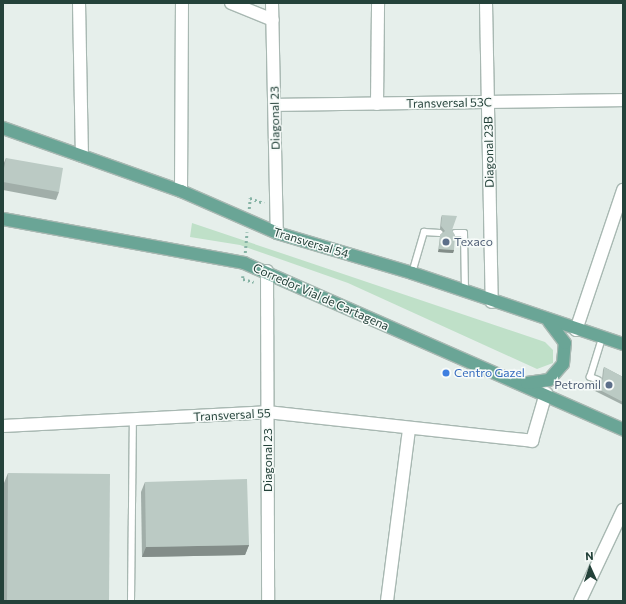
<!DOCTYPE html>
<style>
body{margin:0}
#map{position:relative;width:626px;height:604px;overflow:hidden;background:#e6efeb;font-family:Commissioner,sans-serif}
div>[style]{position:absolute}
.green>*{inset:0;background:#bfe0c8}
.path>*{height:2.5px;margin-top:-1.25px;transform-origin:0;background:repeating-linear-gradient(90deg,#86b3a5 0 2px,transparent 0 5px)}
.roads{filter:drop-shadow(1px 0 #a8b8b2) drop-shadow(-1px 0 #a8b8b2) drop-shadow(0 1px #a8b8b2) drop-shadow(0 -1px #a8b8b2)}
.lane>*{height:6px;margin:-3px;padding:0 3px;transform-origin:3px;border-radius:3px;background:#fff}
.street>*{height:12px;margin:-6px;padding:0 6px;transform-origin:6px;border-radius:6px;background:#fff}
.primary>*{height:12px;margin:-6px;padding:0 6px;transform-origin:6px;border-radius:6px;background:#6aa596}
.wall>*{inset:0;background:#a1aea9}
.shaded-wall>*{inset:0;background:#838d89}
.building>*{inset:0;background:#bbcac4}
.dots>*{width:11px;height:11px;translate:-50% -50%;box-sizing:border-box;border:2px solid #f7fbf9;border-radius:50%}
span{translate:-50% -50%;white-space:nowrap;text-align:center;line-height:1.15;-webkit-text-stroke:3px #f7fbf9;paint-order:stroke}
.street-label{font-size:12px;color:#24423a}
.service-label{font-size:12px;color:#4e5e75}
.left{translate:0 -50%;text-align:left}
.right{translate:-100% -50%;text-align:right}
.shop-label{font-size:12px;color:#366cbe}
.frame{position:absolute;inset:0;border:4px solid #24423a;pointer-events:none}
.north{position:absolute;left:570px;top:548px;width:40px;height:40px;-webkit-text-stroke:3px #f7fbf9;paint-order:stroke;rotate:357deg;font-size:11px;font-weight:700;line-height:16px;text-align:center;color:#24423a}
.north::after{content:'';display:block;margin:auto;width:14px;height:18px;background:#24423a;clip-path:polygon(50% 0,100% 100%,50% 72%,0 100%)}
</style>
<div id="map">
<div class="green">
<i style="clip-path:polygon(192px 223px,545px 342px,553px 350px,553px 363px,537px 369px,348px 283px,240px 245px,190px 237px)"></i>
</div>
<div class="path">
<i style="left:249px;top:209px;width:11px;rotate:-85deg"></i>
<i style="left:250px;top:198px;width:15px;rotate:20deg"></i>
<i style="left:245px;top:253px;width:21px;rotate:-85deg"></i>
<i style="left:243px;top:276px;width:3px;rotate:90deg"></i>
<i style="left:243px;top:279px;width:11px;rotate:15deg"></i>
</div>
<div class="roads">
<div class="lane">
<i style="left:455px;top:233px;width:9px"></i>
<i style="left:464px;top:233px;width:59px;rotate:89deg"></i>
<i style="left:412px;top:273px;width:43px;rotate:-73.7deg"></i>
<i style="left:424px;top:232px;width:16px;rotate:4deg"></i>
<i style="left:598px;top:380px;width:9px;rotate:-159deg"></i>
<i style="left:590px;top:377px;width:41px;rotate:-72.9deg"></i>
<i style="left:131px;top:601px;width:180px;rotate:-89.4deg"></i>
</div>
<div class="street">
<i style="left:79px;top:3px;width:153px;rotate:88.9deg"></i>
<i style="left:231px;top:3px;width:45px;rotate:22deg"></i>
<i style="left:272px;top:3px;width:230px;rotate:88.8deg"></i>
<i style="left:486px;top:3px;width:299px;rotate:88.9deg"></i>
<i style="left:377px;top:104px;width:101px;rotate:-89.4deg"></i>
<i style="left:275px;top:105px;width:348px;rotate:-0.8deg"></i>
<i style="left:181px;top:191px;width:188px;rotate:-89.7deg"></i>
<i style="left:267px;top:271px;width:330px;rotate:89.8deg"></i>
<i style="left:576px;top:330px;width:148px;rotate:-71.4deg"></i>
<i style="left:3px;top:426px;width:264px;rotate:-3deg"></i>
<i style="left:267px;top:412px;width:267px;rotate:6.2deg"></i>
<i style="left:532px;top:441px;width:50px;rotate:-73.7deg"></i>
<i style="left:387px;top:601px;width:173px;rotate:-82.7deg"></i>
<i style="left:580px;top:601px;width:101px;rotate:-64.7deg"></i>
</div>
<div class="primary">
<i style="left:3px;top:128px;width:189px;rotate:19.5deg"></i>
<i style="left:181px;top:191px;width:105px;rotate:23.6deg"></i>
<i style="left:277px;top:233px;width:141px;rotate:16.5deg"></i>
<i style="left:412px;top:273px;width:223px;rotate:18.6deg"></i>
<i style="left:3px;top:219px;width:245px;rotate:10.3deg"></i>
<i style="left:244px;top:263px;width:414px;rotate:23.7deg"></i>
<i style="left:527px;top:383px;width:22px;rotate:-8deg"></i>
<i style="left:549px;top:380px;width:21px;rotate:-49deg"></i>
<i style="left:563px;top:364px;width:21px;rotate:-85deg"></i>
<i style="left:565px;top:343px;width:26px;rotate:-127deg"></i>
</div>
</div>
<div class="wall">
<i style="clip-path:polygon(6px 158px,59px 192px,56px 200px,3px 190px,3px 165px)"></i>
<i style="clip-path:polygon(442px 215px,452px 230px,454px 250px,453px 253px,438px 252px,440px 237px,440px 235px,443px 232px,440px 229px,441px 218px)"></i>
<i style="clip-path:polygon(604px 367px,623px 377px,623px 405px,593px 390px,594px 387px,602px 380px,603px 370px)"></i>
<i style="clip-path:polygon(8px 473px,109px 601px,4px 601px,4px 483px)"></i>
<i style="clip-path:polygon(145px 482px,249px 545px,245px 555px,142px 557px,141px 492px)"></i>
</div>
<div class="shaded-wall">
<i style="clip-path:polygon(439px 249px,454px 250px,453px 253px,438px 252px)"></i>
<i style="clip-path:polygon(249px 545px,245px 555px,142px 557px,146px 547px)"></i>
</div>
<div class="building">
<i style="clip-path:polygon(6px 158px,63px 168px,59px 192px,3px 182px,3px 173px)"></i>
<i style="clip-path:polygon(442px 215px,457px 216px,452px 230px,455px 235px,454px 250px,439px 249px,440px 235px,445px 231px,441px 226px)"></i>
<i style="clip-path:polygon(604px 367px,623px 377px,623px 402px,594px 387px,603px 379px)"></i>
<i style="clip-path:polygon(8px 473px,110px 474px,109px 601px,7px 601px)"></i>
<i style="clip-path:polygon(247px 479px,249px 545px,146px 547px,145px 482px)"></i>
</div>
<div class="dots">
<i style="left:446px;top:242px;background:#5c6f8a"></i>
<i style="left:446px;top:373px;background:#3f7fe0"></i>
<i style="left:609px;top:385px;background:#5c6f8a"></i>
</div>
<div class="street-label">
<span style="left:449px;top:103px;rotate:-1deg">Transversal 53C</span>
<span style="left:275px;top:118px;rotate:-91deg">Diagonal 23</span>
<span style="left:489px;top:152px;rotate:-91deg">Diagonal 23B</span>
<span style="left:311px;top:243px;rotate:17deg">Transversal 54</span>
<span style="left:321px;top:297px;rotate:24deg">Corredor Vial de Cartagena</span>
<span style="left:232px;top:415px;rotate:-3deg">Transversal 55</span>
<span style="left:268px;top:460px;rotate:-90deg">Diagonal 23</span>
</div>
<div class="service-label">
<span class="left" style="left:454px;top:242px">Texaco</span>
<span class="right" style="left:601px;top:385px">Petromil</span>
</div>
<div class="shop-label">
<span class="left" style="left:454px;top:373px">Centro Gazel</span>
</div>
<div class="frame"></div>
<div class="north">N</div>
</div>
